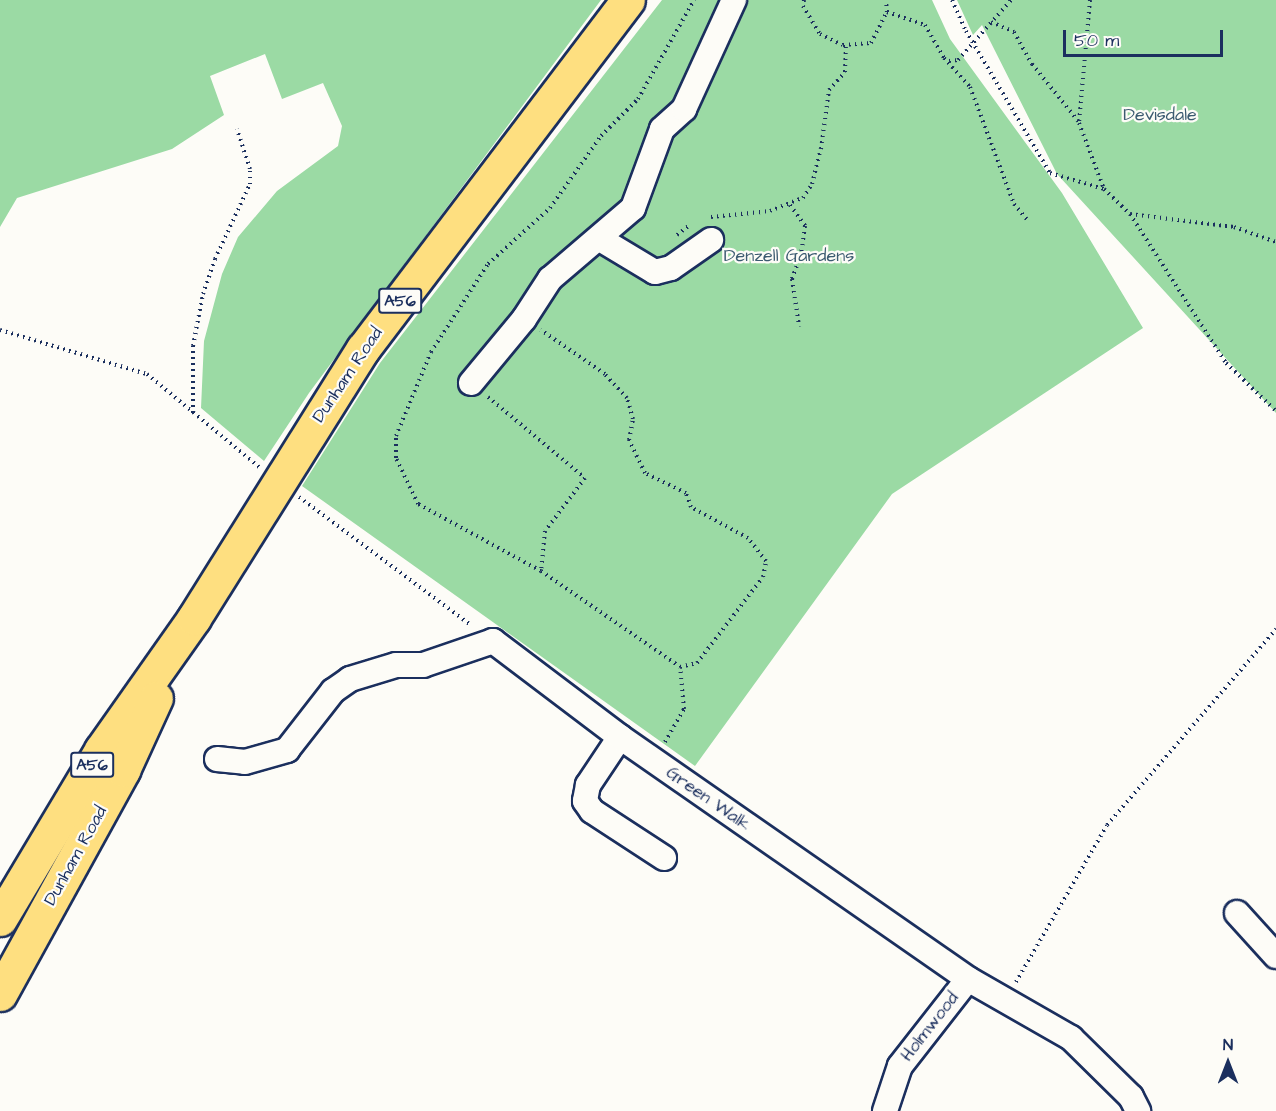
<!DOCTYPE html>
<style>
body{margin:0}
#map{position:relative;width:1276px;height:1111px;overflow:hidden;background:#fdfcf7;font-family:"Architects Daughter",sans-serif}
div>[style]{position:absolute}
.green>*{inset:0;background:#9bdaa4}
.path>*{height:4px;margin-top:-2px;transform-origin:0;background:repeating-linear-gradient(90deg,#1b2f5e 0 1.5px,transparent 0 6px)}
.roads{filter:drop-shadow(2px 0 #1b2f5e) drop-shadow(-2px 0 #1b2f5e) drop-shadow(0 2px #1b2f5e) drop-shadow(0 -2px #1b2f5e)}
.minor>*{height:24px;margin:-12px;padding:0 12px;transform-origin:12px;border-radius:12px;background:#fdfcf7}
.highway>*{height:33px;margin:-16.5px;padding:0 16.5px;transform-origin:16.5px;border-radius:16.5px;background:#fedf80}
span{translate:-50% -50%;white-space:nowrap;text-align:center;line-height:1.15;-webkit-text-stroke:4.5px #fdfcf7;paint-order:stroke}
.shield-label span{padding:2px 4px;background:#fdfcf7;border:2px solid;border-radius:4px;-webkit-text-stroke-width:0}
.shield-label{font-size:16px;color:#1b2f5e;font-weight:700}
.park-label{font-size:18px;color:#3b5a70}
.street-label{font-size:18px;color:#1b2f5e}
.north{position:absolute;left:1198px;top:1033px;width:60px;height:60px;-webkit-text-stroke:4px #fdfcf7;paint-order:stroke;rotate:0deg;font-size:16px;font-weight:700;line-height:24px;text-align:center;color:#1b2f5e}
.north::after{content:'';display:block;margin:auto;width:21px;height:27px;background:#1b2f5e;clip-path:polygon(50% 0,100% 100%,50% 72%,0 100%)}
.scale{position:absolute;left:1063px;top:30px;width:160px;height:27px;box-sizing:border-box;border:3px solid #1b2f5e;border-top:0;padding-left:8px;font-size:18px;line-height:21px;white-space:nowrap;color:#1b2f5e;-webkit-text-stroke:4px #fdfcf7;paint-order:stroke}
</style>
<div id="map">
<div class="green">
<i style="clip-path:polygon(0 0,601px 0,309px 393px,264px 461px,201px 408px,204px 341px,222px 274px,238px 237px,277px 191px,338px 146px,342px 126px,323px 83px,282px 99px,265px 54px,210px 76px,224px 115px,172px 149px,17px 198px,0 227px)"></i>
<i style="clip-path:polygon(662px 0,932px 0,950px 39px,1062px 193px,1143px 328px,892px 494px,695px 766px,302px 486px,380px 363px)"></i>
<i style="clip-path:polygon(957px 0,1276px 0,1276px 413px,1057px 174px,982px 25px,973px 35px)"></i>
</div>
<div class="path">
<i style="left:804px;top:0;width:6px;rotate:99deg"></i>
<i style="left:803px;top:6px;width:33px;rotate:59deg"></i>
<i style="left:820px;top:34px;width:25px;rotate:26deg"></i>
<i style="left:843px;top:45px;width:28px;rotate:-4deg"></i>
<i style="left:871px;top:43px;width:35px;rotate:-63deg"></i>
<i style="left:887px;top:12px;width:12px;rotate:-95deg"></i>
<i style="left:952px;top:0;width:34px;rotate:66deg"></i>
<i style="left:966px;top:31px;width:165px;rotate:59.4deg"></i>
<i style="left:1050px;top:173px;width:56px;rotate:16.5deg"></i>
<i style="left:1104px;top:189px;width:36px;rotate:44deg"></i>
<i style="left:1130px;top:214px;width:177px;rotate:57.2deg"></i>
<i style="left:1226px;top:363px;width:69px;rotate:43.8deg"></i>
<i style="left:1090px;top:0;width:123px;rotate:95.1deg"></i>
<i style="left:1079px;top:123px;width:71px;rotate:69.3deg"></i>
<i style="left:887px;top:12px;width:40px;rotate:18.9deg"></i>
<i style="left:925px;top:25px;width:38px;rotate:60deg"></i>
<i style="left:944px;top:58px;width:39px;rotate:48deg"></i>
<i style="left:970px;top:87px;width:125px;rotate:69.4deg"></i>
<i style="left:1014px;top:204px;width:23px;rotate:50deg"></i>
<i style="left:991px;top:22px;width:25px;rotate:23deg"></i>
<i style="left:1014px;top:32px;width:37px;rotate:61deg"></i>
<i style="left:1032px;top:64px;width:75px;rotate:51deg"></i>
<i style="left:949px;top:61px;width:9px;rotate:-6deg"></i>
<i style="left:958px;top:60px;width:80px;rotate:-48.5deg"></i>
<i style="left:790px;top:205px;width:26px;rotate:54deg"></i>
<i style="left:805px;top:226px;width:29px;rotate:98deg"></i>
<i style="left:801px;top:255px;width:26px;rotate:111deg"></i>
<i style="left:792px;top:279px;width:48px;rotate:81.5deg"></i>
<i style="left:1130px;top:214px;width:105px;rotate:7.1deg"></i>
<i style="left:1234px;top:227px;width:45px;rotate:19.7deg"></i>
<i style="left:711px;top:217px;width:59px;rotate:-5.8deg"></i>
<i style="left:770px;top:211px;width:35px;rotate:-22deg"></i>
<i style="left:803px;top:198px;width:17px;rotate:-57deg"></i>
<i style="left:812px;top:184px;width:36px;rotate:-76deg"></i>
<i style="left:821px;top:149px;width:60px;rotate:-82.3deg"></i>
<i style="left:829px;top:90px;width:24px;rotate:-48deg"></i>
<i style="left:845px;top:72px;width:28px;rotate:-88deg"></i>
<i style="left:677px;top:235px;width:16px;rotate:-38deg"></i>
<i style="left:0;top:330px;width:153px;rotate:16.7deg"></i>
<i style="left:147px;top:374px;width:146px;rotate:39.7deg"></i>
<i style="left:488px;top:397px;width:126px;rotate:39.9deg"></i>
<i style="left:585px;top:478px;width:66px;rotate:127deg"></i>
<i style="left:545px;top:531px;width:40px;rotate:95.7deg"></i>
<i style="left:541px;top:571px;width:169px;rotate:34.6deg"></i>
<i style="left:680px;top:667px;width:17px;rotate:-13deg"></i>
<i style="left:697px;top:663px;width:108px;rotate:-52.5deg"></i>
<i style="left:763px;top:577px;width:16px;rotate:-79deg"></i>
<i style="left:766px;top:561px;width:29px;rotate:-128deg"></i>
<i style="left:748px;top:538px;width:65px;rotate:-151.5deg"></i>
<i style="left:691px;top:507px;width:15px;rotate:-110deg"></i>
<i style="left:686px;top:493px;width:46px;rotate:-154deg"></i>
<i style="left:645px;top:473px;width:37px;rotate:-116deg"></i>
<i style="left:629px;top:440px;width:21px;rotate:-79deg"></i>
<i style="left:633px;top:419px;width:22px;rotate:-106deg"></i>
<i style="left:627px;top:398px;width:33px;rotate:-133deg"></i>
<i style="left:605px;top:374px;width:78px;rotate:-145.5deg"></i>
<i style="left:193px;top:413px;width:67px;rotate:-90deg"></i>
<i style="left:193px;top:346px;width:53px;rotate:-79.1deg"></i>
<i style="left:203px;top:294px;width:37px;rotate:-71deg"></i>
<i style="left:215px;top:259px;width:83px;rotate:-65deg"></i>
<i style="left:250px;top:184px;width:15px;rotate:-90deg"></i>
<i style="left:250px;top:169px;width:42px;rotate:-108deg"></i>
<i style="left:299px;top:497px;width:214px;rotate:36.7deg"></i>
<i style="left:541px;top:571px;width:140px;rotate:-151.4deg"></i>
<i style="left:418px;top:504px;width:51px;rotate:-115.6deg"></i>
<i style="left:396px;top:458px;width:22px;rotate:-90deg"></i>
<i style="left:396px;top:436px;width:91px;rotate:-67.4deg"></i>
<i style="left:431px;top:352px;width:105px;rotate:-57.1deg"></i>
<i style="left:488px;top:264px;width:84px;rotate:-42.1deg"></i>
<i style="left:550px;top:208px;width:88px;rotate:-54.7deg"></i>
<i style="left:601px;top:136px;width:52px;rotate:-45deg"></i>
<i style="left:638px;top:99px;width:114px;rotate:-60.5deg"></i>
<i style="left:665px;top:742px;width:38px;rotate:-60deg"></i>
<i style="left:684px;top:709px;width:42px;rotate:-95.4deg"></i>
<i style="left:1016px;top:982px;width:181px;rotate:-59.9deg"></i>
<i style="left:1107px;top:825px;width:259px;rotate:-49.2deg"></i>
</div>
<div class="roads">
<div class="minor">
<i style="left:600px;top:239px;width:64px;rotate:31deg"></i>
<i style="left:655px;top:272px;width:16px;rotate:-14deg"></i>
<i style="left:671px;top:268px;width:49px;rotate:-35deg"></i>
<i style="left:471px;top:383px;width:83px;rotate:-50.4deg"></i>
<i style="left:524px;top:319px;width:48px;rotate:-57deg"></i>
<i style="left:550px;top:279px;width:109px;rotate:-40.5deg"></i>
<i style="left:633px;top:208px;width:84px;rotate:-69.8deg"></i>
<i style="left:662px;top:129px;width:30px;rotate:-42deg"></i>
<i style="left:684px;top:109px;width:120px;rotate:-65.4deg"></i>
<i style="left:620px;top:737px;width:58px;rotate:123.7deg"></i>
<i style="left:588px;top:785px;width:16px;rotate:101deg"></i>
<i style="left:585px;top:801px;width:12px;rotate:55deg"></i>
<i style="left:592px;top:811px;width:86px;rotate:33.1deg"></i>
<i style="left:217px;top:759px;width:28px;rotate:6deg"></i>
<i style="left:245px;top:762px;width:44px;rotate:-15.9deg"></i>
<i style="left:287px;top:750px;width:75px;rotate:-52.1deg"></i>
<i style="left:333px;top:691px;width:21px;rotate:-35deg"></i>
<i style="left:350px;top:679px;width:48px;rotate:-16.9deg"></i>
<i style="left:396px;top:665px;width:27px"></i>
<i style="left:423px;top:665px;width:74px;rotate:-18.9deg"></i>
<i style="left:493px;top:641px;width:159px;rotate:37.1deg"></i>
<i style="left:620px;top:737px;width:424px;rotate:34.8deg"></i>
<i style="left:968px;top:979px;width:119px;rotate:29.8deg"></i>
<i style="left:1071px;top:1038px;width:84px;rotate:44.5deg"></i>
<i style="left:1131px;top:1097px;width:16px;rotate:63deg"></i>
<i style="left:1237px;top:913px;width:58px;rotate:47.8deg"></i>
<i style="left:885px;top:1111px;width:47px;rotate:-71.6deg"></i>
<i style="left:900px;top:1066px;width:110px;rotate:-52deg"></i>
</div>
<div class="highway">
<i style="left:0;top:919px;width:197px;rotate:-59.1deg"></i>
<i style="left:101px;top:750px;width:161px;rotate:-54.8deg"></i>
<i style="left:194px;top:618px;width:318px;rotate:-57.9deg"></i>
<i style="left:363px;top:349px;width:438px;rotate:-52.8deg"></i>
<i style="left:0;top:994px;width:256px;rotate:-61.2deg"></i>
<i style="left:123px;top:770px;width:79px;rotate:-65.4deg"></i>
</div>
</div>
<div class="shield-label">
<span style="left:400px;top:301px">A56</span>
<span style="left:92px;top:765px">A56</span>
</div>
<div class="park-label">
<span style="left:1160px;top:115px">Devisdale</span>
<span style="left:789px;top:256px">Denzell Gardens</span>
</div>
<div class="street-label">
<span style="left:348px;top:375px;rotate:-56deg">Dunham Road</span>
<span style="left:708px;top:799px;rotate:35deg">Green Walk</span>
<span style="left:76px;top:856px;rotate:-61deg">Dunham Road</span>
<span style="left:930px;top:1027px;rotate:-52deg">Holmwood</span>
</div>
<div class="north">N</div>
<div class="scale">50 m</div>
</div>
